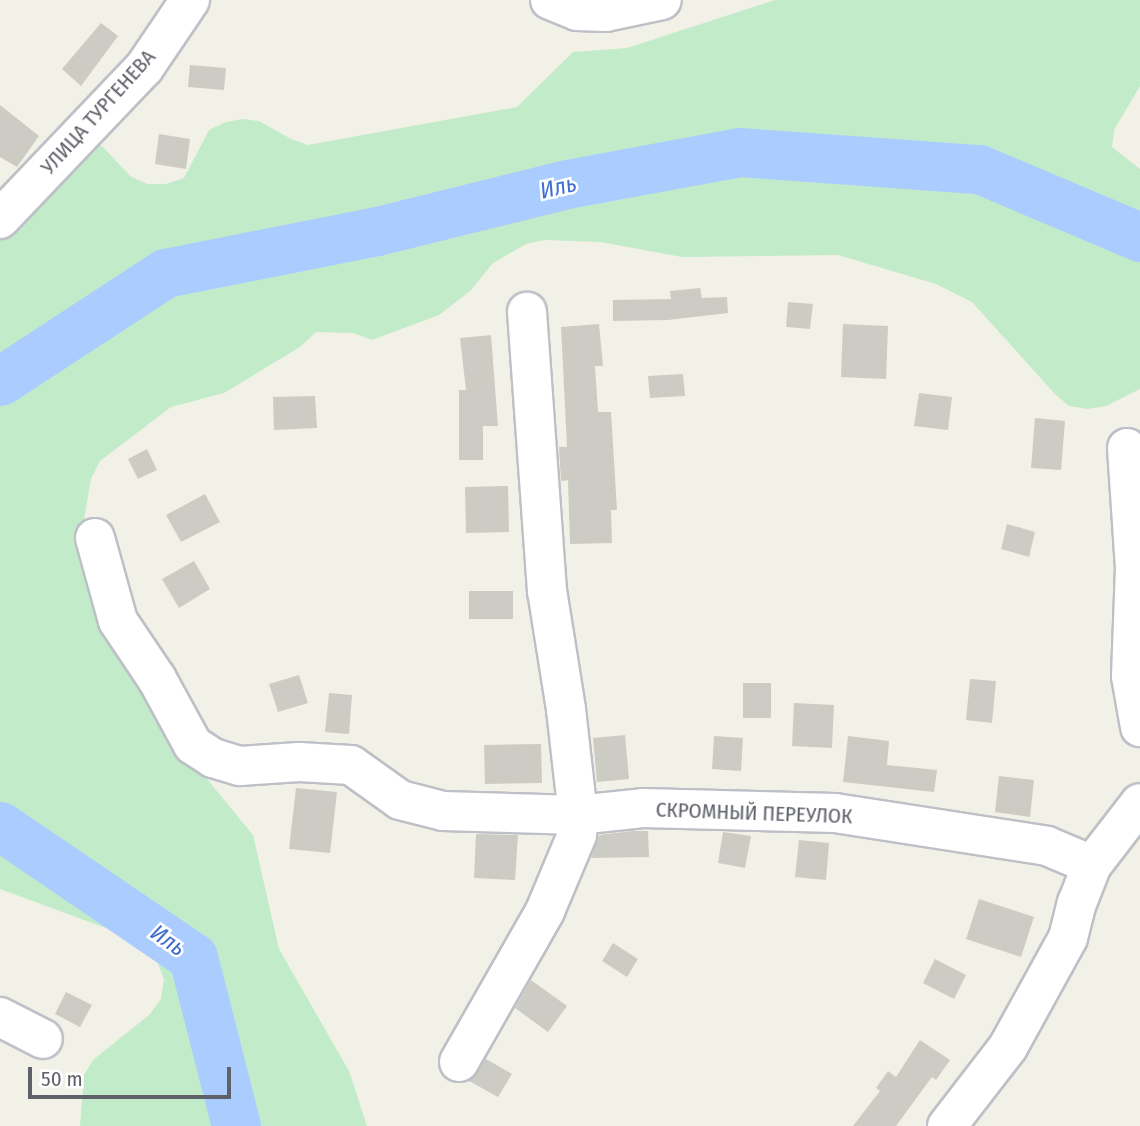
<!DOCTYPE html>
<meta charset="utf-8">
<style>
body{margin:0}
#map{position:relative;width:1140px;height:1126px;overflow:hidden;background:#f2f1e7;font-family:"Fira Sans Condensed",sans-serif}
div>[style]{position:absolute}
.green>*{inset:0;background:#c2ebc9}
.river>*{height:49px;margin:-24.5px;padding:0 24.5px;transform-origin:24.5px;border-radius:24.5px;background:#acf}
.building>*{inset:0;background:#cdccc4}
.roads{filter:drop-shadow(2px 0 #bec0c7) drop-shadow(-2px 0 #bec0c7) drop-shadow(0 2px #bec0c7) drop-shadow(0 -2px #bec0c7)}
.minor>*{height:38px;margin:-19px;padding:0 19px;transform-origin:19px;border-radius:19px;background:#fff}
span{translate:-50% -50%;white-space:nowrap;text-align:center;line-height:1.15;-webkit-text-stroke:5px #fff;paint-order:stroke}
.street-label{font-size:21px;color:#5e6169}
.water-label{font-size:23px;color:#3f6ed0;font-style:italic}
.scale{position:absolute;left:28px;top:1067px;width:203px;height:32px;box-sizing:border-box;border:4px solid #5e6169;border-top:0;padding-left:9px;font-size:21px;line-height:24px;white-space:nowrap;color:#5e6169;-webkit-text-stroke:5px #fff;paint-order:stroke}
</style>
<div id="map">
<div class="green">
<i style="clip-path:polygon(775px 0,1140px 0,1140px 86px,1114px 130px,1112px 147px,1140px 169px,1140px 389px,1106px 406px,1087px 409px,1069px 406px,1055px 394px,972px 302px,936px 284px,838px 255px,682px 257px,600px 242px,545px 240px,526px 244px,493px 263px,470px 291px,439px 315px,372px 340px,353px 333px,316px 332px,300px 347px,224px 393px,171px 407px,100px 461px,91px 479px,78px 554px,147px 706px,253px 835px,279px 949px,349px 1071px,367px 1126px,80px 1126px,84px 1075px,93px 1060px,149px 1015px,161px 999px,164px 980px,158px 963px,133px 938px,0 889px,0 238px,84px 148px,102px 146px,130px 176px,147px 184px,166px 184px,184px 178px,209px 130px,226px 122px,243px 119px,259px 121px,291px 139px,308px 145px,517px 107px,573px 52px,627px 48px)"></i>
</div>
<div class="river">
<i style="left:0;top:381px;width:197px;rotate:-33.2deg"></i>
<i style="left:165px;top:273px;width:216px;rotate:-11.2deg"></i>
<i style="left:377px;top:231px;width:196px;rotate:-13.9deg"></i>
<i style="left:567px;top:184px;width:175px;rotate:-10.5deg"></i>
<i style="left:739px;top:152px;width:241px;rotate:4.1deg"></i>
<i style="left:979px;top:169px;width:175px;rotate:22.9deg"></i>
<i style="left:0;top:826px;width:233px;rotate:34.2deg"></i>
<i style="left:193px;top:957px;width:174px;rotate:75.7deg"></i>
</div>
<div class="building">
<i style="clip-path:polygon(101px 23px,118px 36px,81px 86px,62px 69px)"></i>
<i style="clip-path:polygon(190px 65px,226px 68px,224px 90px,188px 87px)"></i>
<i style="clip-path:polygon(0 105px,39px 136px,17px 167px,0 157px)"></i>
<i style="clip-path:polygon(159px 134px,190px 139px,186px 169px,155px 164px)"></i>
<i style="clip-path:polygon(700px 288px,702px 298px,727px 297px,728px 313px,668px 320px,613px 321px,613px 300px,671px 299px,670px 291px)"></i>
<i style="clip-path:polygon(788px 302px,813px 304px,810px 329px,786px 327px)"></i>
<i style="clip-path:polygon(599px 324px,603px 366px,595px 366px,598px 412px,611px 412px,617px 510px,611px 510px,612px 543px,570px 544px,568px 480px,561px 481px,559px 447px,567px 447px,561px 327px)"></i>
<i style="clip-path:polygon(843px 324px,888px 326px,886px 379px,841px 377px)"></i>
<i style="clip-path:polygon(491px 335px,498px 426px,483px 426px,483px 460px,459px 460px,459px 390px,466px 390px,460px 338px)"></i>
<i style="clip-path:polygon(683px 374px,685px 396px,650px 398px,648px 376px)"></i>
<i style="clip-path:polygon(919px 393px,952px 397px,948px 430px,914px 426px)"></i>
<i style="clip-path:polygon(315px 396px,317px 428px,274px 430px,273px 397px)"></i>
<i style="clip-path:polygon(1035px 418px,1065px 421px,1061px 470px,1031px 468px)"></i>
<i style="clip-path:polygon(147px 449px,157px 470px,138px 479px,128px 459px)"></i>
<i style="clip-path:polygon(508px 486px,509px 532px,466px 533px,465px 487px)"></i>
<i style="clip-path:polygon(205px 494px,220px 522px,181px 542px,166px 515px)"></i>
<i style="clip-path:polygon(1007px 524px,1035px 532px,1029px 557px,1001px 549px)"></i>
<i style="clip-path:polygon(194px 561px,210px 589px,179px 608px,162px 579px)"></i>
<i style="clip-path:polygon(469px 591px,513px 591px,513px 619px,469px 619px)"></i>
<i style="clip-path:polygon(299px 675px,308px 703px,278px 712px,269px 684px)"></i>
<i style="clip-path:polygon(970px 679px,996px 681px,992px 723px,966px 720px)"></i>
<i style="clip-path:polygon(743px 683px,771px 683px,771px 718px,743px 718px)"></i>
<i style="clip-path:polygon(329px 693px,352px 695px,349px 734px,325px 732px)"></i>
<i style="clip-path:polygon(794px 703px,834px 705px,832px 748px,792px 746px)"></i>
<i style="clip-path:polygon(625px 735px,629px 779px,597px 782px,593px 738px)"></i>
<i style="clip-path:polygon(714px 736px,743px 738px,741px 771px,712px 769px)"></i>
<i style="clip-path:polygon(848px 736px,889px 741px,887px 765px,937px 770px,934px 792px,843px 782px)"></i>
<i style="clip-path:polygon(541px 744px,542px 783px,485px 784px,484px 745px)"></i>
<i style="clip-path:polygon(999px 776px,1034px 780px,1030px 817px,995px 812px)"></i>
<i style="clip-path:polygon(296px 788px,337px 792px,330px 853px,289px 849px)"></i>
<i style="clip-path:polygon(632px 831px,648px 831px,649px 857px,591px 858px,599px 835px)"></i>
<i style="clip-path:polygon(723px 832px,751px 836px,745px 868px,718px 863px)"></i>
<i style="clip-path:polygon(476px 834px,518px 835px,515px 880px,474px 878px)"></i>
<i style="clip-path:polygon(799px 840px,829px 843px,826px 880px,795px 877px)"></i>
<i style="clip-path:polygon(979px 899px,1034px 917px,1021px 957px,966px 939px)"></i>
<i style="clip-path:polygon(613px 943px,638px 959px,627px 977px,602px 961px)"></i>
<i style="clip-path:polygon(935px 959px,966px 975px,954px 999px,923px 983px)"></i>
<i style="clip-path:polygon(531px 980px,567px 1006px,548px 1032px,515px 1008px)"></i>
<i style="clip-path:polygon(66px 992px,92px 1005px,80px 1027px,55px 1014px)"></i>
<i style="clip-path:polygon(920px 1040px,950px 1060px,936px 1080px,932px 1077px,896px 1126px,853px 1126px,880px 1091px,876px 1088px,888px 1071px,896px 1077px)"></i>
<i style="clip-path:polygon(486px 1059px,512px 1074px,498px 1097px,469px 1081px)"></i>
</div>
<div class="roads">
<div class="minor">
<i style="left:550px;top:0;width:29px;rotate:22deg"></i>
<i style="left:577px;top:11px;width:29px;rotate:2deg"></i>
<i style="left:606px;top:12px;width:57px;rotate:-12.1deg"></i>
<i style="left:0;top:219px;width:209px;rotate:-46.4deg"></i>
<i style="left:144px;top:68px;width:82px;rotate:-55.9deg"></i>
<i style="left:1127px;top:448px;width:119px;rotate:86.2deg"></i>
<i style="left:1135px;top:567px;width:109px;rotate:92.1deg"></i>
<i style="left:1131px;top:676px;width:52px;rotate:80deg"></i>
<i style="left:95px;top:538px;width:86px;rotate:74.5deg"></i>
<i style="left:118px;top:621px;width:70px;rotate:56.1deg"></i>
<i style="left:157px;top:679px;width:75px;rotate:61.4deg"></i>
<i style="left:193px;top:745px;width:24px;rotate:33deg"></i>
<i style="left:213px;top:758px;width:28px;rotate:17deg"></i>
<i style="left:240px;top:766px;width:59px;rotate:-3.9deg"></i>
<i style="left:299px;top:762px;width:52px;rotate:3.3deg"></i>
<i style="left:351px;top:765px;width:60px;rotate:35.5deg"></i>
<i style="left:400px;top:800px;width:44px;rotate:14.3deg"></i>
<i style="left:443px;top:811px;width:135px;rotate:1.7deg"></i>
<i style="left:578px;top:815px;width:65px;rotate:-6.1deg"></i>
<i style="left:643px;top:808px;width:192px;rotate:1.5deg"></i>
<i style="left:835px;top:813px;width:215px;rotate:8.8deg"></i>
<i style="left:1047px;top:846px;width:49px;rotate:22.9deg"></i>
<i style="left:0;top:1017px;width:48px;rotate:27.1deg"></i>
<i style="left:459px;top:1062px;width:174px;rotate:-60.3deg"></i>
<i style="left:545px;top:911px;width:82px;rotate:-67.2deg"></i>
<i style="left:577px;top:835px;width:20px;rotate:-87deg"></i>
<i style="left:578px;top:815px;width:107px;rotate:-96.5deg"></i>
<i style="left:566px;top:709px;width:120px;rotate:-99.1deg"></i>
<i style="left:547px;top:591px;width:280px;rotate:-94.1deg"></i>
<i style="left:947px;top:1126px;width:100px;rotate:-52.3deg"></i>
<i style="left:1008px;top:1047px;width:124px;rotate:-61.2deg"></i>
<i style="left:1068px;top:938px;width:36px;rotate:-76deg"></i>
<i style="left:1077px;top:903px;width:41px;rotate:-68.5deg"></i>
<i style="left:1092px;top:865px;width:78px;rotate:-52.3deg"></i>
</div>
</div>
<div class="street-label">
<span style="left:98px;top:112px;rotate:-48deg">УЛИЦА ТУРГЕНЕВА</span>
<span style="left:754px;top:813px;rotate:2deg">СКРОМНЫЙ ПЕРЕУЛОК</span>
</div>
<div class="water-label">
<span style="left:558px;top:187px;rotate:-13deg">Иль</span>
<span style="left:168px;top:940px;rotate:35deg">Иль</span>
</div>
<div class="scale">50 m</div>
</div>
